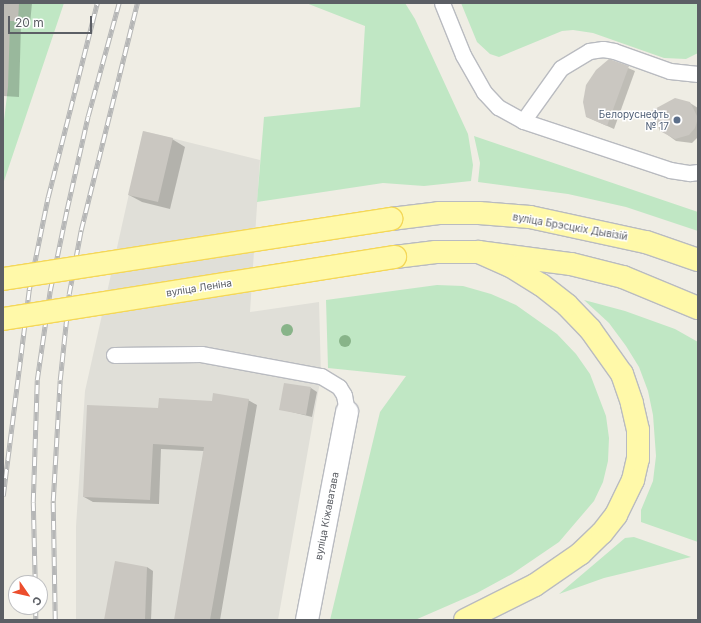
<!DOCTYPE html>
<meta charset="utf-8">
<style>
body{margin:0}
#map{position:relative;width:701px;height:623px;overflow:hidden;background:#efede4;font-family:Inter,sans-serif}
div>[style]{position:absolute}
.industrial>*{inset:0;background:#e0dfd8}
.green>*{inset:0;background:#c0e7c4}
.shadow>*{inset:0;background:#0003}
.building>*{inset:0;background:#cac7c1}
.roads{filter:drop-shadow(1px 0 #b9bbc0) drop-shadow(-1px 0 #b9bbc0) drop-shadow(0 1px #b9bbc0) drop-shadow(0 -1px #b9bbc0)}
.service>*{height:15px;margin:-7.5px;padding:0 7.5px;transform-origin:7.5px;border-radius:7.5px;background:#fff}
.minor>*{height:22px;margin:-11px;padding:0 11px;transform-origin:11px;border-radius:11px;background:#fff}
.primary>*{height:22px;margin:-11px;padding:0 11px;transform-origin:11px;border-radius:11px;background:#fff9a9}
.rail>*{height:4.5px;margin-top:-2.25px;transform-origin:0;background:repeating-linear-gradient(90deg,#fff 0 9px,#b5b6b6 0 18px);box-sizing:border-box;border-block:1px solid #b5b6b6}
.bridges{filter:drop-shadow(1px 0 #f4d758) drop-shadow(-1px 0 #f4d758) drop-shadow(0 1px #f4d758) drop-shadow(0 -1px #f4d758)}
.primary-bridge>*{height:22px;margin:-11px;padding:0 11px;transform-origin:11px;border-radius:11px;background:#fff9a9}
.trees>*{width:12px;height:12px;margin:-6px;border-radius:50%;background:#88b489}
.dots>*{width:11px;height:11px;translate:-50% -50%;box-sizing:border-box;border:2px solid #fff;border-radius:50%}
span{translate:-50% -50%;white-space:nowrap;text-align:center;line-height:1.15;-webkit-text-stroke:3px #fff;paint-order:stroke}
.service-label{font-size:10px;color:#4e5e75}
.right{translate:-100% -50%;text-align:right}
.street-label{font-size:10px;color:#5c5f65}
.frame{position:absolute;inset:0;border:4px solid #5c5f65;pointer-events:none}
.north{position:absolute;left:8px;top:575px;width:40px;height:40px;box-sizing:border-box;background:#fff;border:1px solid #bebfc1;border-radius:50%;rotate:124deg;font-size:11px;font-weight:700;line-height:16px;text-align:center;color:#5c5f65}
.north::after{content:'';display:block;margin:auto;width:14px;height:18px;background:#ec4e2d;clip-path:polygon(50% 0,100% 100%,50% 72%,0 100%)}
.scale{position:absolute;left:8px;top:16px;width:84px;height:18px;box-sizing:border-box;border:2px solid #5c5f65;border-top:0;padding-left:5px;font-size:12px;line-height:14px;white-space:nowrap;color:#5c5f65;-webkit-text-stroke:3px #fff;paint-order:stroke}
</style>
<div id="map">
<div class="industrial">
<i style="clip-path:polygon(143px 131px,260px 160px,250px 312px,319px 302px,321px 376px,278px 620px,76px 620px,76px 526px,85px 391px)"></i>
</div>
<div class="green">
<i style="clip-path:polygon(19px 3px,64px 3px,3px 184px,3px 129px,8px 87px,10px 21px,18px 21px)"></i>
<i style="clip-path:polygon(306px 3px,405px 3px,415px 19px,468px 134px,473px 165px,471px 181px,424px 186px,383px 183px,257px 202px,264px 117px,360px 107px,365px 26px)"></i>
<i style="clip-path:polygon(461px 3px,698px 3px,698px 53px,686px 59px,664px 58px,593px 33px,573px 30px,562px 31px,499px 57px,490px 54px,477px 42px)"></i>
<i style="clip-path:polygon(474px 136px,698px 212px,698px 231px,626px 207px,568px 194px,478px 182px,480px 163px)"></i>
<i style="clip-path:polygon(437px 285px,463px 286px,491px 294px,516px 305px,557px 334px,576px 354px,590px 374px,606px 416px,609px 438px,608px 461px,603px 482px,594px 501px,559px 542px,512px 574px,477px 593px,415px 620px,330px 620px,380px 412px,406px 376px,328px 368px,326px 300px)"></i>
<i style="clip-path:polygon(584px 300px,625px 311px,675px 329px,698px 342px,698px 542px,641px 522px,641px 510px,653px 481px,656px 456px,653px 415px,648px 391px,639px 367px,626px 346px,609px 323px)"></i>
<i style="clip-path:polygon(634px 537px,691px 557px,604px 578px,559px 594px,625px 538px)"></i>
</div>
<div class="shadow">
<i style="clip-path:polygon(3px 3px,32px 3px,30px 24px,21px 24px,19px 97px,3px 96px)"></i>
<i style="clip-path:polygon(610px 60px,635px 71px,614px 129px,587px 117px)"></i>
<i style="clip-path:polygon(690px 103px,698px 108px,698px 137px,692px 143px,676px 141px,661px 130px)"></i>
<i style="clip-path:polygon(172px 139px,185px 147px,170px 209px,142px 202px,129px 195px)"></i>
<i style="clip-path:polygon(311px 388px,317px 392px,312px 417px,280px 409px)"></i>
<i style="clip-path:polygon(248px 400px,257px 405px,220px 620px,175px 620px,204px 451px,161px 449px,159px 504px,93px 502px,84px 497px,159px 409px)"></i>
<i style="clip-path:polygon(147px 567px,153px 571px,151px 620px,109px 620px)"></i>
</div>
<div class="building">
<i style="clip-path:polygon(609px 59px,629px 66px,607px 126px,586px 117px,583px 102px,586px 85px,596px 70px)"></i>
<i style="clip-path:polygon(675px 98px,690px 102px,698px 118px,695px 128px,689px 135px,675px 139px,660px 131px,651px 111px)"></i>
<i style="clip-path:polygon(143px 131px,173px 138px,158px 202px,128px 195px)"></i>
<i style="clip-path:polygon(284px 383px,311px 387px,306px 415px,279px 410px)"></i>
<i style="clip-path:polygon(213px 393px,249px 399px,210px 620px,174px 620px,204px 447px,153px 444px,150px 500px,83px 497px,87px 405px,158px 408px,159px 398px,212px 401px)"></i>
<i style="clip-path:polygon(115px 561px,147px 567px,145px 620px,104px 620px)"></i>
</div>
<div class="roads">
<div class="service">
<i style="left:442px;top:3px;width:56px;rotate:68deg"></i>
<i style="left:463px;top:55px;width:43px;rotate:60.4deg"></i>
<i style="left:484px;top:92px;width:21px;rotate:47deg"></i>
<i style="left:498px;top:107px;width:29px;rotate:29deg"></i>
<i style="left:523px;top:121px;width:65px;rotate:-54.4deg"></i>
<i style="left:561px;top:68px;width:33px;rotate:-31deg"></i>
<i style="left:589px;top:51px;width:14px;rotate:-8deg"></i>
<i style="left:603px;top:49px;width:11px;rotate:10deg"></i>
<i style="left:614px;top:51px;width:59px;rotate:19.7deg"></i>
<i style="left:670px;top:71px;width:28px;rotate:6deg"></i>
<i style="left:523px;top:121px;width:155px;rotate:18.4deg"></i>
<i style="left:670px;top:170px;width:20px;rotate:9deg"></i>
<i style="left:690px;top:173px;width:8px;rotate:-7deg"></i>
<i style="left:114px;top:355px;width:87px;rotate:-0.7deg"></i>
<i style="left:201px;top:354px;width:122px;rotate:10.4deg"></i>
<i style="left:321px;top:376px;width:21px;rotate:31deg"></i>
<i style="left:339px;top:387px;width:9px;rotate:58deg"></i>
<i style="left:344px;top:395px;width:17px;rotate:80deg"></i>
</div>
<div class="minor">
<i style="left:307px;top:620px;width:212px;rotate:-79.1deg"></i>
</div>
<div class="primary">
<i style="left:391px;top:219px;width:48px;rotate:-7.1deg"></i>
<i style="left:439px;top:213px;width:40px"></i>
<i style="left:479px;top:213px;width:51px;rotate:4.5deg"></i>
<i style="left:530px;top:217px;width:119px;rotate:12.2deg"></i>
<i style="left:646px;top:242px;width:55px;rotate:19.1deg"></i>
<i style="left:395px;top:257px;width:41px;rotate:-7deg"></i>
<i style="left:436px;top:252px;width:42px"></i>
<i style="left:478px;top:252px;width:94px;rotate:7.4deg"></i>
<i style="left:571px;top:264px;width:54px;rotate:14deg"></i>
<i style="left:623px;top:277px;width:81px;rotate:22.5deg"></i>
<i style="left:465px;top:620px;width:78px;rotate:-26.6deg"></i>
<i style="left:535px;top:585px;width:55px;rotate:-34.6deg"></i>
<i style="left:580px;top:554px;width:30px;rotate:-44deg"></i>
<i style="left:602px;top:533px;width:23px;rotate:-52deg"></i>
<i style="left:616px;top:515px;width:39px;rotate:-64deg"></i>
<i style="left:633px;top:480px;width:22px;rotate:-77deg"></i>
<i style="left:638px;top:459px;width:29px;rotate:-90deg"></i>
<i style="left:638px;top:430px;width:28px;rotate:-103deg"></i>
<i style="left:632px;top:403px;width:31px;rotate:-109deg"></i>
<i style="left:622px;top:374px;width:55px;rotate:-125.4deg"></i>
<i style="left:590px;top:329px;width:33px;rotate:-134deg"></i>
<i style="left:567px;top:305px;width:33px;rotate:-142deg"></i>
<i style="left:541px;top:285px;width:36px;rotate:-148deg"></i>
<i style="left:510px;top:266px;width:35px;rotate:-156deg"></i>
</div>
</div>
<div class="rail">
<i style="left:3px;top:496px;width:208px;rotate:-82.8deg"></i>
<i style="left:29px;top:290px;width:95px;rotate:-78.5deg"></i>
<i style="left:48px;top:197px;width:200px;rotate:-75.8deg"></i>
<i style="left:35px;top:583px;width:81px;rotate:-91.4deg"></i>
<i style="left:33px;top:502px;width:122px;rotate:-88.1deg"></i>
<i style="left:37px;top:380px;width:90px;rotate:-81.7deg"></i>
<i style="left:50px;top:291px;width:84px;rotate:-78.3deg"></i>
<i style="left:67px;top:209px;width:95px;rotate:-77.3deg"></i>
<i style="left:88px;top:116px;width:117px;rotate:-74.7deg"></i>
<i style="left:36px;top:607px;width:13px;rotate:90deg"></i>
<i style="left:55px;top:620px;width:119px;rotate:-91deg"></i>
<i style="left:53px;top:501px;width:121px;rotate:-86.7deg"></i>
<i style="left:60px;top:380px;width:86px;rotate:-84deg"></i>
<i style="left:69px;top:294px;width:65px;rotate:-79.4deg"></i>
<i style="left:81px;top:230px;width:234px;rotate:-76.1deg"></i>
</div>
<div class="bridges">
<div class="primary-bridge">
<i style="left:3px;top:279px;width:393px;rotate:-8.8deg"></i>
<i style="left:3px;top:319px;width:397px;rotate:-9deg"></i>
</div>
</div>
<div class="trees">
<i style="left:287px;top:330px"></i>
<i style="left:345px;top:341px"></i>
</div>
<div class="dots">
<i style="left:677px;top:120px;background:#5c6f8a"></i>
</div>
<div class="service-label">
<span class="right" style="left:669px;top:120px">Белоруснефть<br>№ 17</span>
</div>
<div class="street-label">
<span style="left:570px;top:227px;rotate:10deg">вуліца Брэсцкіх Дывізій</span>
<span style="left:199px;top:288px;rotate:-9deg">вуліца Леніна</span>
<span style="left:327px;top:516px;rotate:-79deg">вуліца Кіжаватава</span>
</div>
<div class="frame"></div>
<div class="north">С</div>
<div class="scale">20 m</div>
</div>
